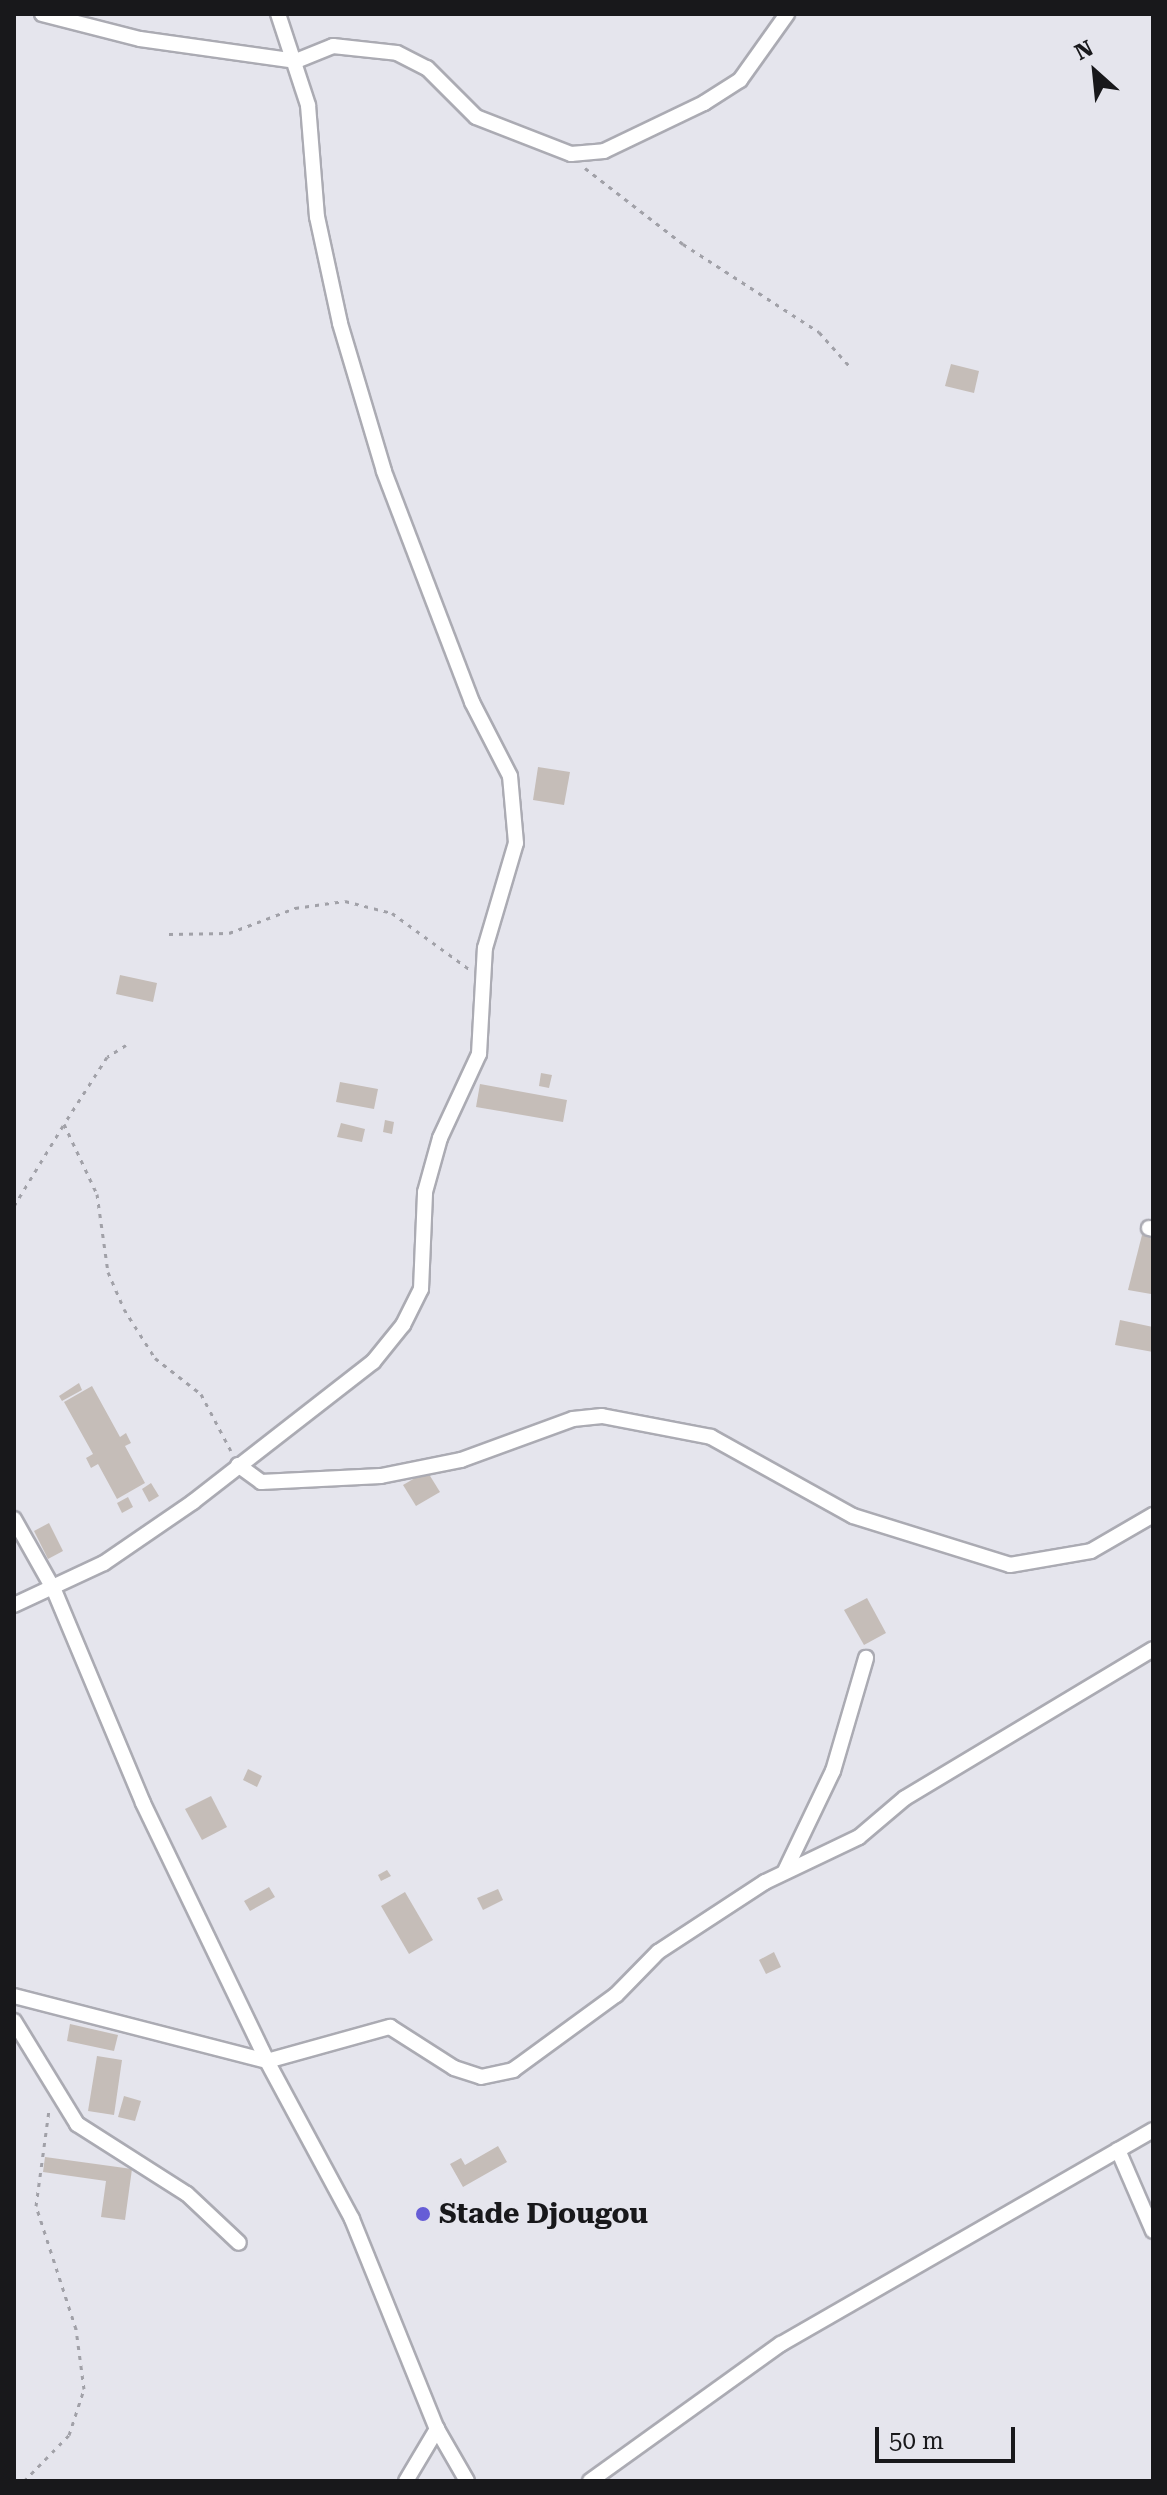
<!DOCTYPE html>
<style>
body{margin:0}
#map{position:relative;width:1167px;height:2495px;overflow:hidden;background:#e5e5ed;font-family:"Roboto Serif",serif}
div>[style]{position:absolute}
.building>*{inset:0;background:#c5bdb8}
.path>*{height:3px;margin-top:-1.5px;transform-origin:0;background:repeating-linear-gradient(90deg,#a1a1a8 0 4px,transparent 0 10px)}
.roads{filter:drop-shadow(2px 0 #ababb3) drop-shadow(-2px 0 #ababb3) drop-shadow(0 2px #ababb3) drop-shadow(0 -2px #ababb3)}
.minor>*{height:14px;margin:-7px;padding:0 7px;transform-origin:7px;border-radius:7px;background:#fff}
.dots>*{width:22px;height:22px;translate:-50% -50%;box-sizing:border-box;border:4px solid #e5e5ed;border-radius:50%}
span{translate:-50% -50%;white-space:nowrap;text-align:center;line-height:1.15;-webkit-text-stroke:7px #e5e5ed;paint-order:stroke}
.poi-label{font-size:28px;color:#18181b;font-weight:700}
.left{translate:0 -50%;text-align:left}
.frame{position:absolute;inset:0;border:16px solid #18181b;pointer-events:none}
.north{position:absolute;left:1055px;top:32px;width:80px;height:80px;-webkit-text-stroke:6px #e5e5ed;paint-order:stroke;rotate:333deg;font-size:22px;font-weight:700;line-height:32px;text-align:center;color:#18181b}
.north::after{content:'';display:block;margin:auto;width:28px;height:36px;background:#18181b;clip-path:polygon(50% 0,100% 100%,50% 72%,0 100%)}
.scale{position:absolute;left:875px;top:2427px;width:140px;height:36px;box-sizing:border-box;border:4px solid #18181b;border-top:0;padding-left:10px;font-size:24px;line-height:28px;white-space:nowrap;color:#18181b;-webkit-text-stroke:6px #e5e5ed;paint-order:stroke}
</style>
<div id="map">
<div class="building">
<i style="clip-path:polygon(951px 364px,979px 371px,974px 393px,945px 386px)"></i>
<i style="clip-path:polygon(538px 767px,570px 772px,564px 805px,533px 800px)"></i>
<i style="clip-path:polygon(120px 975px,157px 983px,153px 1002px,116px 994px)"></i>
<i style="clip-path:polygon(541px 1073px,552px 1075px,549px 1088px,539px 1086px)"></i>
<i style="clip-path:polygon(340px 1082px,378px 1089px,374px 1109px,336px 1102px)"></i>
<i style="clip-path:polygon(480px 1084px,567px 1100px,563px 1122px,476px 1107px)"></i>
<i style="clip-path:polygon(385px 1120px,394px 1122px,392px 1134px,383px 1132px)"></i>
<i style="clip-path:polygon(341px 1123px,365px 1129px,362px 1142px,337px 1137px)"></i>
<i style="clip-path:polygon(1142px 1235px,1153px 1237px,1151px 1294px,1128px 1290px)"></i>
<i style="clip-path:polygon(1120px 1320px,1153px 1327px,1153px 1352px,1115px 1345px)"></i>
<i style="clip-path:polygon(79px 1383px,82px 1390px,62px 1401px,59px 1396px)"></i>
<i style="clip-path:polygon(92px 1386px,120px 1437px,126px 1433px,131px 1443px,125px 1446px,145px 1483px,117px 1499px,98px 1464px,91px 1468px,86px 1458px,93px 1454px,64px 1402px)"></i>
<i style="clip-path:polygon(427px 1471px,440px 1492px,416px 1506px,403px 1485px)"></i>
<i style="clip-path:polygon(151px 1483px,159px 1496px,149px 1502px,142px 1489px)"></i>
<i style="clip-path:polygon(128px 1497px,133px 1507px,122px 1513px,117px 1503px)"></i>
<i style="clip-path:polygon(49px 1523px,63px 1551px,48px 1559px,34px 1531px)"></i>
<i style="clip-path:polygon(867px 1598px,886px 1633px,864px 1645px,844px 1610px)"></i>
<i style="clip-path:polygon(248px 1769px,262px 1776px,257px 1787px,243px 1780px)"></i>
<i style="clip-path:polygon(211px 1796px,227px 1827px,202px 1840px,185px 1809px)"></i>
<i style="clip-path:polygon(387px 1870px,391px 1876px,381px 1881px,378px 1875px)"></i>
<i style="clip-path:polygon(269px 1887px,275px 1897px,250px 1911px,244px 1901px)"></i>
<i style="clip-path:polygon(498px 1889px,503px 1900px,483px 1910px,477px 1898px)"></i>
<i style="clip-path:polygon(405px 1892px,433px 1940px,409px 1954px,381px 1906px)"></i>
<i style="clip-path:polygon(774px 1952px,781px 1967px,766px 1974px,759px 1960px)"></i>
<i style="clip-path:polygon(70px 2024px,118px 2035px,114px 2051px,67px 2041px)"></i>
<i style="clip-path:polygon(97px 2056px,122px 2060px,114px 2115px,88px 2111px)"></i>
<i style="clip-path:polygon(124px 2096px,141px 2101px,135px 2121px,118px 2117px)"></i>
<i style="clip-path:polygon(498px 2146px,507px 2162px,463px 2187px,450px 2164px,461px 2158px,465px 2165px)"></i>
<i style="clip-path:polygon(45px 2157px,132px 2169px,125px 2220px,101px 2217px,106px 2181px,43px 2172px)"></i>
</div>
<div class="path">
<i style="left:585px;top:168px;width:124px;rotate:37.8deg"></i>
<i style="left:683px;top:244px;width:162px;rotate:32.9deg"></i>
<i style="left:819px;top:332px;width:50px;rotate:48.3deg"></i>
<i style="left:169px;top:934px;width:60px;rotate:-1deg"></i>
<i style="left:229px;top:933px;width:71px;rotate:-20.7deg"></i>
<i style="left:295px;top:908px;width:50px;rotate:-8deg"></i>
<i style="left:345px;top:901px;width:49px;rotate:14.3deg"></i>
<i style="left:392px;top:913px;width:95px;rotate:36deg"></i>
<i style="left:126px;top:1045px;width:22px;rotate:148deg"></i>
<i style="left:107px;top:1057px;width:80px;rotate:122.7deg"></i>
<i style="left:64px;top:1124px;width:77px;rotate:64.8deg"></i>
<i style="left:97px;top:1194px;width:79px;rotate:82deg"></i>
<i style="left:108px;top:1272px;width:40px;rotate:66.6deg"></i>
<i style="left:124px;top:1309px;width:58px;rotate:57.7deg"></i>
<i style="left:155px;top:1358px;width:58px;rotate:38deg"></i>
<i style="left:201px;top:1394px;width:64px;rotate:62.2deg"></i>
<i style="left:14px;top:1206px;width:96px;rotate:-58.6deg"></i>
<i style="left:24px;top:2481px;width:64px;rotate:-45.6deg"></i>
<i style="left:69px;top:2435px;width:48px;rotate:-71.9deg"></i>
<i style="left:84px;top:2389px;width:61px;rotate:-97.6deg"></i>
<i style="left:76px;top:2329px;width:129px;rotate:-108deg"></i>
<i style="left:36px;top:2206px;width:97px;rotate:-82.3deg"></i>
</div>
<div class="roads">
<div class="minor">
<i style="left:42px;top:14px;width:101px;rotate:14.3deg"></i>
<i style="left:140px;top:39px;width:158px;rotate:8deg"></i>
<i style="left:296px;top:61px;width:40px;rotate:-22deg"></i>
<i style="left:333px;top:46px;width:64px;rotate:6.2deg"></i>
<i style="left:397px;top:53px;width:34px;rotate:27deg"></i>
<i style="left:427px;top:68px;width:69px;rotate:45deg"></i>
<i style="left:476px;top:117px;width:102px;rotate:21.3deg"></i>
<i style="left:571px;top:154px;width:33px;rotate:-5deg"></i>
<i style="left:604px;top:151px;width:111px;rotate:-25.6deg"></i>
<i style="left:704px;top:103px;width:43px;rotate:-32.6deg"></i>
<i style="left:740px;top:80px;width:81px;rotate:-54.5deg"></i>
<i style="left:1149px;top:1228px;width:4px;rotate:14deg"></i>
<i style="left:238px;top:1465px;width:29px;rotate:36deg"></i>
<i style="left:261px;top:1482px;width:120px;rotate:-2.9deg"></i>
<i style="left:381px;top:1476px;width:82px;rotate:-11.3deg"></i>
<i style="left:461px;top:1460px;width:119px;rotate:-20.1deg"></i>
<i style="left:573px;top:1419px;width:29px;rotate:-6deg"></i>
<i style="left:602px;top:1416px;width:111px;rotate:10.9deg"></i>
<i style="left:711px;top:1437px;width:162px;rotate:29.1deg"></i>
<i style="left:853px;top:1516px;width:164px;rotate:17.3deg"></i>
<i style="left:1010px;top:1565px;width:82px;rotate:-9.8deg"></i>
<i style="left:1091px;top:1551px;width:72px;rotate:-30.1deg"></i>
<i style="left:14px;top:1519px;width:81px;rotate:60.6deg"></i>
<i style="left:54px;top:1590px;width:231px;rotate:67.3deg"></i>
<i style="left:143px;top:1803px;width:286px;rotate:64.3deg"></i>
<i style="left:267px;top:2061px;width:128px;rotate:-15.5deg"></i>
<i style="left:390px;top:2027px;width:76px;rotate:32.6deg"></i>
<i style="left:454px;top:2068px;width:28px;rotate:18deg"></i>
<i style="left:481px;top:2077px;width:33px;rotate:-12deg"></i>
<i style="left:513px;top:2070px;width:127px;rotate:-36.1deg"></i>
<i style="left:616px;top:1995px;width:60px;rotate:-45.7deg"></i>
<i style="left:658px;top:1952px;width:128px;rotate:-33.2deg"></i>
<i style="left:765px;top:1882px;width:104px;rotate:-25.6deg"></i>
<i style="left:859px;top:1837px;width:60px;rotate:-40.3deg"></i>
<i style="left:905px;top:1798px;width:289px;rotate:-31deg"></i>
<i style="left:14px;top:1605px;width:99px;rotate:-25deg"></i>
<i style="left:104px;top:1563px;width:108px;rotate:-34.4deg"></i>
<i style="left:193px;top:1502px;width:228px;rotate:-37.9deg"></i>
<i style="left:373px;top:1362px;width:48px;rotate:-51deg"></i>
<i style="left:403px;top:1325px;width:40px;rotate:-63.4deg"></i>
<i style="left:421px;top:1289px;width:97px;rotate:-87.6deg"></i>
<i style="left:425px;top:1192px;width:56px;rotate:-74.5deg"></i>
<i style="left:440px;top:1138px;width:93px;rotate:-65.1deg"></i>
<i style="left:479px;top:1054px;width:106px;rotate:-86.8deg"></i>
<i style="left:485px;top:948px;width:109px;rotate:-73.6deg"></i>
<i style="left:516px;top:843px;width:67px;rotate:-95.1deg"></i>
<i style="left:510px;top:776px;width:83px;rotate:-117.2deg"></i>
<i style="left:472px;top:702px;width:247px;rotate:-110.9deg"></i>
<i style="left:384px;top:471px;width:154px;rotate:-106.6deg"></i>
<i style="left:340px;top:323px;width:108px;rotate:-102.2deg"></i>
<i style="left:317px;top:217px;width:112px;rotate:-94.6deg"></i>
<i style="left:308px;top:105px;width:96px;rotate:-108.2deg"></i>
<i style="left:785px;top:1871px;width:111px;rotate:-64.4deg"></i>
<i style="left:833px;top:1771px;width:118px;rotate:-73.7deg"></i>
<i style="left:14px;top:1996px;width:261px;rotate:14.4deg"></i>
<i style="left:267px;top:2061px;width:179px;rotate:61.7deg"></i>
<i style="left:352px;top:2219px;width:227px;rotate:68deg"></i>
<i style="left:437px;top:2429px;width:60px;rotate:60deg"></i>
<i style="left:14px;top:2021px;width:121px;rotate:58.5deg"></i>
<i style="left:77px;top:2124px;width:130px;rotate:32.5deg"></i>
<i style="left:187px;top:2194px;width:71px;rotate:43.3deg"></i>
<i style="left:1118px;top:2150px;width:88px;rotate:66.6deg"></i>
<i style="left:406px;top:2481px;width:61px;rotate:-59.2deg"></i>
<i style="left:590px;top:2481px;width:235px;rotate:-35.7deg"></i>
<i style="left:781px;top:2344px;width:429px;rotate:-29.9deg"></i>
</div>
</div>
<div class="dots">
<i style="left:423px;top:2214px;background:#665dd6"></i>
</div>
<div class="poi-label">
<span class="left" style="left:439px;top:2214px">Stade Djougou</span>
</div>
<div class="frame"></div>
<div class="north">N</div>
<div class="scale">50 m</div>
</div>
